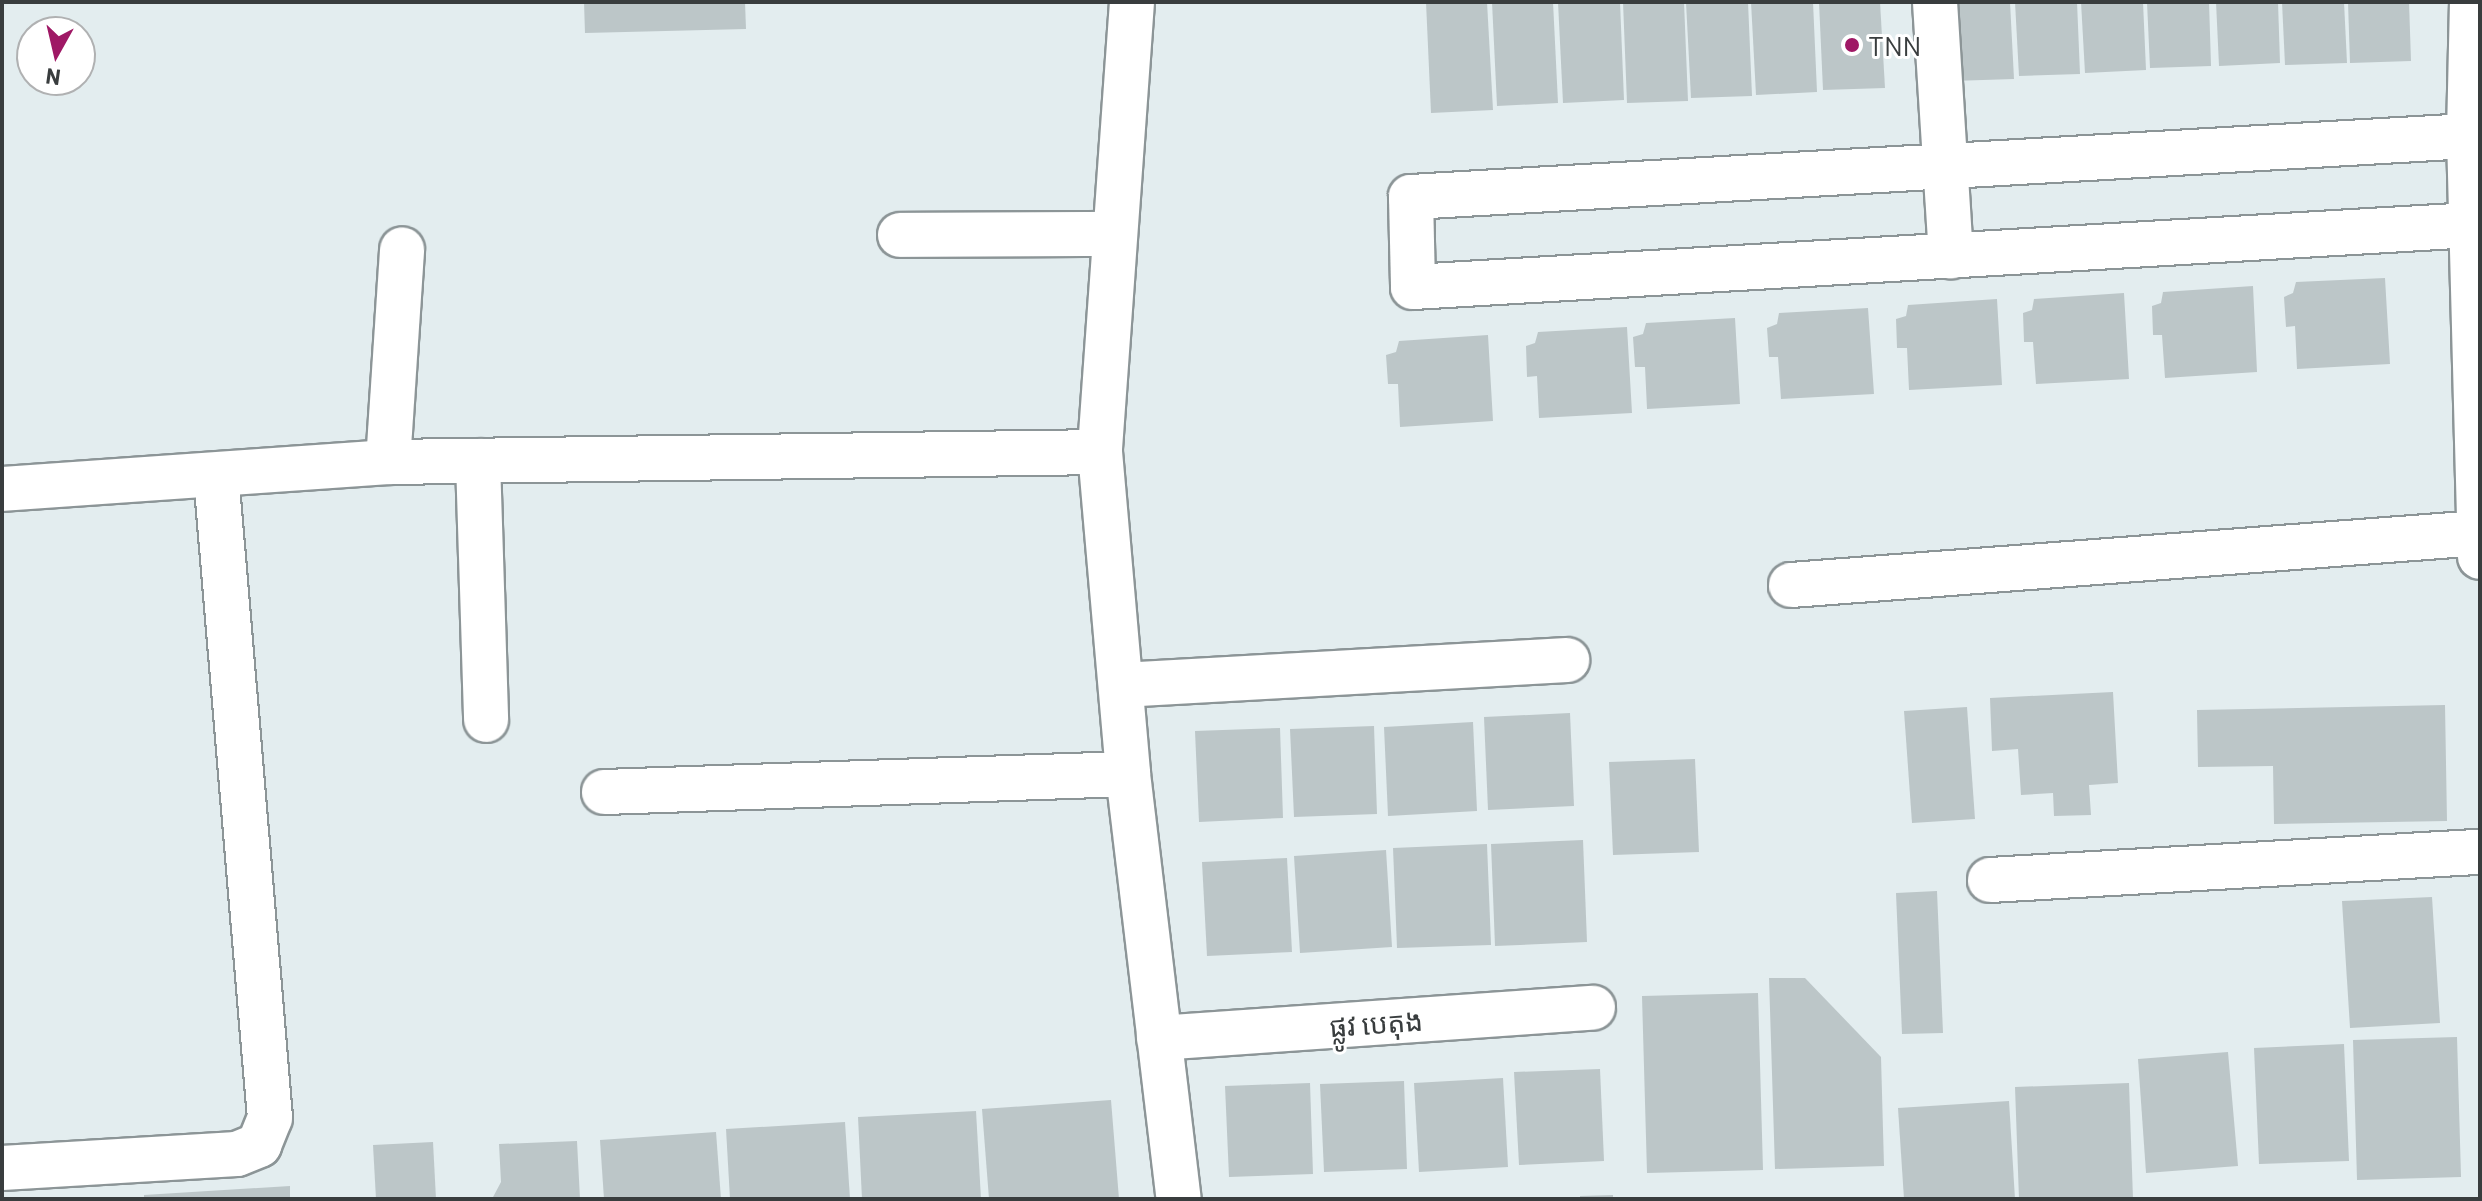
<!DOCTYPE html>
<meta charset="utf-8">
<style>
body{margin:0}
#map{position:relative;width:2482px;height:1201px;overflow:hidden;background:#e3edef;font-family:Barlow,"Noto Sans Khmer",sans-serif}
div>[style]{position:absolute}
.building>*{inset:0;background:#bcc6c8}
.roads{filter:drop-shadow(2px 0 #8c9597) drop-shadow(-2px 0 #8c9597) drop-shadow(0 2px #8c9597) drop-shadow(0 -2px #8c9597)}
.minor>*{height:44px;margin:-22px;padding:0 22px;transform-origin:22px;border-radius:22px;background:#fff}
.dots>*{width:22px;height:22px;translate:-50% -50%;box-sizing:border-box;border:4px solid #fff;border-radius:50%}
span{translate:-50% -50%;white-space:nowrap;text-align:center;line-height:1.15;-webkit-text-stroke:6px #fff;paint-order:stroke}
.poi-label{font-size:28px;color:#393d3e}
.left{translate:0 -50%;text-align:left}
.street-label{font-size:28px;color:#393d3e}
.frame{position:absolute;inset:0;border:4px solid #393d3e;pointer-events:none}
.north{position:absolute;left:16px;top:16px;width:80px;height:80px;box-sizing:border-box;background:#fff;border:2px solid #b0b1b2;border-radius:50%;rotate:188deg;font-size:22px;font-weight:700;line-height:32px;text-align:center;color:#393d3e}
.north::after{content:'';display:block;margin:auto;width:28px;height:36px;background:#9f1865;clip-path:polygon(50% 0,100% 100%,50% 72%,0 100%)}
</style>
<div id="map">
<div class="building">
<i style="clip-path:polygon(584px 2px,745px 2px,746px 29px,585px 33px)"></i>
<i style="clip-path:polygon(1426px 2px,1487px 2px,1493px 110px,1431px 113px)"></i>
<i style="clip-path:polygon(1492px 2px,1553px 2px,1558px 103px,1497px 106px)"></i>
<i style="clip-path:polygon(1558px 2px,1620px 2px,1624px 100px,1563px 103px)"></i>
<i style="clip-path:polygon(1623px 2px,1684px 2px,1688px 101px,1627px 103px)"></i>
<i style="clip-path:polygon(1686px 2px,1748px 2px,1752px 96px,1691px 98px)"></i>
<i style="clip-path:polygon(1751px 2px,1813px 2px,1817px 92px,1756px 95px)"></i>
<i style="clip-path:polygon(1819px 2px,1880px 2px,1885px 88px,1823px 90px)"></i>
<i style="clip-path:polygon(1948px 2px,2010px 2px,2014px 79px,1952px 81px)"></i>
<i style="clip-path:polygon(2015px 2px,2077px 2px,2080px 74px,2019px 76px)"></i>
<i style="clip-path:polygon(2081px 2px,2143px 2px,2146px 70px,2085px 73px)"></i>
<i style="clip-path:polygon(2147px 2px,2209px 2px,2211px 66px,2150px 68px)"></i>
<i style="clip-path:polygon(2216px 2px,2278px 2px,2280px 63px,2219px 66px)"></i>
<i style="clip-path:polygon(2282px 2px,2344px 2px,2347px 63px,2285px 65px)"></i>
<i style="clip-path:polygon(2348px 2px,2409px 2px,2411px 61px,2350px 63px)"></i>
<i style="clip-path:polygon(2385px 278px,2390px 364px,2297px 369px,2295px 326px,2286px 327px,2284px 297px,2293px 293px,2296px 282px)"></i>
<i style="clip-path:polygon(2253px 286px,2257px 372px,2165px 378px,2162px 335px,2153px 335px,2152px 306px,2161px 303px,2163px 292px)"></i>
<i style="clip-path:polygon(2124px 293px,2129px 379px,2036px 384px,2033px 342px,2024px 342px,2023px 313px,2032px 310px,2034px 299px)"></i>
<i style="clip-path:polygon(1997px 299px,2002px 385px,1909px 390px,1907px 348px,1897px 348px,1896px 319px,1906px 316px,1908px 305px)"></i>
<i style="clip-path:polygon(1868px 308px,1874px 394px,1781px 399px,1778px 357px,1769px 357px,1767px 328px,1777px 324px,1779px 313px)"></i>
<i style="clip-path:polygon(1735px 318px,1740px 404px,1647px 409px,1645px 367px,1635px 367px,1633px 337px,1643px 334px,1646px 323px)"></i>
<i style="clip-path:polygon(1627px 327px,1632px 413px,1539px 418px,1537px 376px,1527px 377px,1526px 346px,1535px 343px,1538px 332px)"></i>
<i style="clip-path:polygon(1488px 335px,1493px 421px,1400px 427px,1398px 384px,1388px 384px,1386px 355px,1396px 352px,1399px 341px)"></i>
<i style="clip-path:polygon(2113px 692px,2118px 783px,2089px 785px,2091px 815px,2054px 816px,2053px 793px,2021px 795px,2018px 749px,1992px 751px,1990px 698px)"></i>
<i style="clip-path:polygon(2445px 705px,2447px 821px,2274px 824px,2273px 766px,2198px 767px,2197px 710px)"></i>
<i style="clip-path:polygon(1967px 707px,1975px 819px,1912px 823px,1904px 711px)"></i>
<i style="clip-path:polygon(1570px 713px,1574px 806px,1488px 810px,1484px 717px)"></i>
<i style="clip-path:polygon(1473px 722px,1477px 811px,1388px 816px,1384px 727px)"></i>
<i style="clip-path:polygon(1374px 726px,1377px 814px,1294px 817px,1290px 729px)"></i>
<i style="clip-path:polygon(1280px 728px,1283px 818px,1199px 822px,1195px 731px)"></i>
<i style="clip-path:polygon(1695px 759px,1699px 852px,1613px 855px,1609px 762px)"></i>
<i style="clip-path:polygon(1583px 840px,1587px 942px,1495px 946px,1491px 844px)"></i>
<i style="clip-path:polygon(1487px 844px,1491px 945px,1397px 948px,1393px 848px)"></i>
<i style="clip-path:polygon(1386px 850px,1392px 947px,1300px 953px,1294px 856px)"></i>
<i style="clip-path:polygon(1287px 858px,1292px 952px,1207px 956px,1202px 862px)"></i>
<i style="clip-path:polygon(1937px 891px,1943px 1033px,1902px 1034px,1896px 893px)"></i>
<i style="clip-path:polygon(2432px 897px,2440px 1023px,2350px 1028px,2342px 901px)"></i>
<i style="clip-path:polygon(1769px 978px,1805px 978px,1881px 1057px,1884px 1166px,1775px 1169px)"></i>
<i style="clip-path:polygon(1758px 993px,1763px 1170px,1647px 1173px,1642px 996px)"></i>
<i style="clip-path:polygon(2457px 1037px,2461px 1177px,2357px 1180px,2353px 1040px)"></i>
<i style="clip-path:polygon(2344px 1044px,2349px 1161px,2259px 1164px,2254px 1048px)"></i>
<i style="clip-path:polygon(2228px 1052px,2238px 1166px,2146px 1173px,2138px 1059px)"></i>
<i style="clip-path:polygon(1600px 1069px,1604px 1161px,1519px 1165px,1514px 1072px)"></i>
<i style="clip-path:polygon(1503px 1078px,1508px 1167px,1419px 1172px,1414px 1083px)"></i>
<i style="clip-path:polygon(1404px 1081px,1407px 1169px,1324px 1172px,1320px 1084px)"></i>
<i style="clip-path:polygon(1310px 1083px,1313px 1174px,1229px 1177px,1225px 1086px)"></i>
<i style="clip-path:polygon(2129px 1083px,2133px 1199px,2019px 1199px,2015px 1087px)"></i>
<i style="clip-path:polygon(1111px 1100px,1119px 1199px,989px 1199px,982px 1109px)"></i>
<i style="clip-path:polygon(2009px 1101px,2015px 1199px,1904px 1199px,1898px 1108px)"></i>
<i style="clip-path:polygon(976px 1111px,981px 1199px,862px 1199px,858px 1117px)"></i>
<i style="clip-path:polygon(845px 1122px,850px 1199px,730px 1199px,726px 1129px)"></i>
<i style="clip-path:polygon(716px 1132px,721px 1199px,604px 1199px,600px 1140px)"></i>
<i style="clip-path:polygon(577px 1141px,580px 1199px,492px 1199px,501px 1182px,499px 1144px)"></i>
<i style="clip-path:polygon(433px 1142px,436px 1199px,376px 1199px,373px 1145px)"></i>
<i style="clip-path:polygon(290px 1186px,290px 1199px,144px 1199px,144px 1195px)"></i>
<i style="clip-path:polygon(1613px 1195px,1613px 1199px,1580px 1199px,1580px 1196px)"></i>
</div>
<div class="roads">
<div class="minor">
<i style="left:1132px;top:2px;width:451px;rotate:94.1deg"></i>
<i style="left:1100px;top:452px;width:323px;rotate:85deg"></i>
<i style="left:1128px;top:774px;width:428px;rotate:83.2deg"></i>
<i style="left:1935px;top:2px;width:255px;rotate:86.4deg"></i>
<i style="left:2472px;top:2px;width:134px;rotate:91.3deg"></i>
<i style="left:2469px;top:136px;width:421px;rotate:88.5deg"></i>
<i style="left:2469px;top:136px;width:1060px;rotate:176.7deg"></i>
<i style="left:1411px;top:197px;width:90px;rotate:88.7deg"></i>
<i style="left:1413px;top:287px;width:1060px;rotate:-3.35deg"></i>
<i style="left:900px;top:235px;width:215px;rotate:-0.3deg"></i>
<i style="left:478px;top:461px;width:259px;rotate:88.2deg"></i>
<i style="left:388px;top:462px;width:213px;rotate:-86.2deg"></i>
<i style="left:2px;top:489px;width:387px;rotate:-4deg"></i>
<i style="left:388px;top:462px;width:712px;rotate:-0.8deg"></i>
<i style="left:1791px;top:585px;width:690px;rotate:-4.32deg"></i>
<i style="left:1121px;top:685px;width:447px;rotate:-3.2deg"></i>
<i style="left:604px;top:792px;width:524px;rotate:-1.97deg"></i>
<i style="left:1990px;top:880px;width:491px;rotate:-3.3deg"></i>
<i style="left:1159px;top:1038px;width:435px;rotate:-4deg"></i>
<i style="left:2px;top:1168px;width:235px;rotate:-3.4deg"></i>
<i style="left:237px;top:1154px;width:24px;rotate:-22deg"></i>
<i style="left:259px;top:1145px;width:29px;rotate:-68deg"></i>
<i style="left:270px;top:1118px;width:645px;rotate:-94.8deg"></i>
</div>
</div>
<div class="dots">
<i style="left:1852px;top:45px;background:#9f1865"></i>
</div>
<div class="poi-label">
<span class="left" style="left:1868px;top:45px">TNN</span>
</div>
<div class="street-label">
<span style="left:1376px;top:1023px;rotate:-4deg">ផ្លូវ បេតុង</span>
</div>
<div class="frame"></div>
<div class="north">N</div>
</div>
